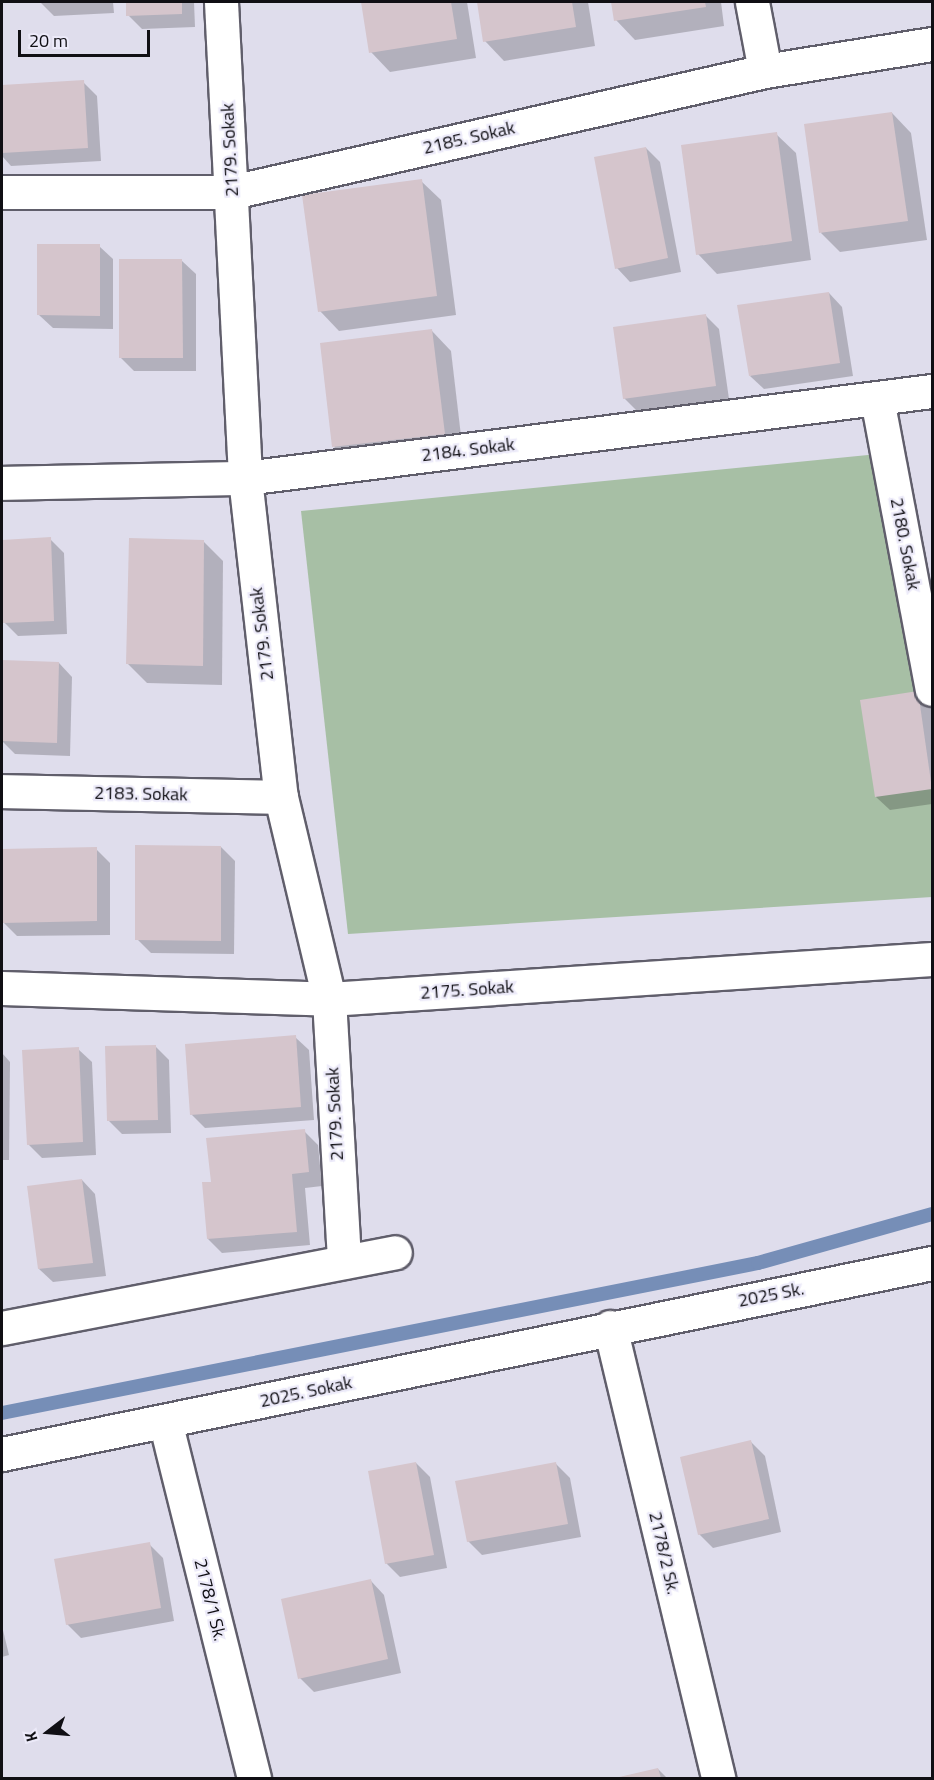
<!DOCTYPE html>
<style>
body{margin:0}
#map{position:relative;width:934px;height:1780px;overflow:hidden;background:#dfddec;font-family:"Titillium Web",sans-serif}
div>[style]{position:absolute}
.green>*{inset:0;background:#a7bfa5}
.shadow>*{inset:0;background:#0003}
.stream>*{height:14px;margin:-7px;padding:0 7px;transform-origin:7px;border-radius:7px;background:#768eb7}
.building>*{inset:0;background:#d5c5cc}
.roads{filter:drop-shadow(2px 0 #605e6b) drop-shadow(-2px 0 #605e6b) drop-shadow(0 2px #605e6b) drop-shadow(0 -2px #605e6b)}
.minor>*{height:33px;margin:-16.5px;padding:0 16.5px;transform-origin:16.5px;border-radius:16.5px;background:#fff}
span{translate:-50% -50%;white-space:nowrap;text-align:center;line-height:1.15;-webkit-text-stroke:4.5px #eceaf9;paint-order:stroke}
.street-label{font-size:18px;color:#100f14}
.frame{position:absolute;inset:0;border:3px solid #100f14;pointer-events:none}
.north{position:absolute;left:18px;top:1702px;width:60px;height:60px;-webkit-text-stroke:4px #eceaf9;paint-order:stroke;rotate:254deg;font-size:16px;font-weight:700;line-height:24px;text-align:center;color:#100f14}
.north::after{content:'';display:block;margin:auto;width:21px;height:27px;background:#100f14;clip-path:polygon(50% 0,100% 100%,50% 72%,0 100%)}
.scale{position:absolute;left:18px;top:30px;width:132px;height:27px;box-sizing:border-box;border:3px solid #100f14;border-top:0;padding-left:8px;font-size:18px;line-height:21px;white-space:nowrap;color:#100f14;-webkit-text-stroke:4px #eceaf9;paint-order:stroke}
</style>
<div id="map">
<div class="green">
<i style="clip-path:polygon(878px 454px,932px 792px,932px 897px,348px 934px,301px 511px)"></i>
</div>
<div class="shadow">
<i style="clip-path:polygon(40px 2px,113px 2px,114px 13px,54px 16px)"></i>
<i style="clip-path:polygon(127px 2px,194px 2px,195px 27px,142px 29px,128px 15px)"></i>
<i style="clip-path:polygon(363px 2px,467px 2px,476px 58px,390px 72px,371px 52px)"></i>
<i style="clip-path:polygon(478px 2px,588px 2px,595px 46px,504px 61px,485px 41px)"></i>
<i style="clip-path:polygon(613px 2px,721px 2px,724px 26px,635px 40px,616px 20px)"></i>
<i style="clip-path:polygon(83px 82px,97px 96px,101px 161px,11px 166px,2px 156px,2px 86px)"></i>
<i style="clip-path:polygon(892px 113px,911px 133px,927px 240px,840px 252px,821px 233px)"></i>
<i style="clip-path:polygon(776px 134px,796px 153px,811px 260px,717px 274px,698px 254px)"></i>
<i style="clip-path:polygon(646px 148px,660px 162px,681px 272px,630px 282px,617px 268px)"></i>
<i style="clip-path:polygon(421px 181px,441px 200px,456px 315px,339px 331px,320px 311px)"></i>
<i style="clip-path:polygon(99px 246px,113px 259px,113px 329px,53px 328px,39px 315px)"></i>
<i style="clip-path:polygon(182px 261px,196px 274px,196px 371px,134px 371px,120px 357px)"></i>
<i style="clip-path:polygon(829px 293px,842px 307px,853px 376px,764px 389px,750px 376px)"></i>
<i style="clip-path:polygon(705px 315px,719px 329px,729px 399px,638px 412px,624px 398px)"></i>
<i style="clip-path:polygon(432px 331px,451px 351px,463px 453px,353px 466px,334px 447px)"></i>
<i style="clip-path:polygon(50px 539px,64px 553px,67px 634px,18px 636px,4px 622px,2px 541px)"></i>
<i style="clip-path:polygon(204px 542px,223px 561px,222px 685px,147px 683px,128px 664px)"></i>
<i style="clip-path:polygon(3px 662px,59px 663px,72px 677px,70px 756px,15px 754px,2px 741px)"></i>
<i style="clip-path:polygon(917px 693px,931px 706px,932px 716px,932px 804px,890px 810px,876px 797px)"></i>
<i style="clip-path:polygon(221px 847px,235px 861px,234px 954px,151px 953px,137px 939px)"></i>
<i style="clip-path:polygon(96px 849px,110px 863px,110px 935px,17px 936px,3px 922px)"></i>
<i style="clip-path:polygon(295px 1037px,309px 1050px,314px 1120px,205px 1128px,191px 1114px)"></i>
<i style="clip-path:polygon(156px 1047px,169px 1060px,171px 1133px,122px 1134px,108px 1120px)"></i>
<i style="clip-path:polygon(78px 1049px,92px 1062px,96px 1155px,42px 1158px,28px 1144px)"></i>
<i style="clip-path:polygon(2px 1053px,10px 1062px,9px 1160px,2px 1160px)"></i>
<i style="clip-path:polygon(304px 1131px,318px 1145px,322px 1186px,305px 1188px,310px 1245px,222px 1253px,208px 1239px,212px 1183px)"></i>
<i style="clip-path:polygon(82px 1180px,95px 1194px,106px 1276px,53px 1282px,39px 1269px)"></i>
<i style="clip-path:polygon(751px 1442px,765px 1456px,781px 1532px,713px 1548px,699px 1534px)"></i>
<i style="clip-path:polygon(416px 1463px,430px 1477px,447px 1568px,400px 1577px,386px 1563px)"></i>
<i style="clip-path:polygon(556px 1464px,570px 1478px,581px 1537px,482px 1555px,468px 1541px)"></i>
<i style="clip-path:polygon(149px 1544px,163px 1558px,174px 1621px,81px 1638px,67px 1624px)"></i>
<i style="clip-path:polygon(371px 1581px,384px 1595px,401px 1673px,314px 1692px,300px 1678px)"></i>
<i style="clip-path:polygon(2px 1626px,9px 1655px,2px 1657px)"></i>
<i style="clip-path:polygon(658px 1769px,667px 1778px,617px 1778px)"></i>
</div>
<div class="stream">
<i style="left:2px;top:1413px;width:771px;rotate:-11.22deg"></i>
<i style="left:758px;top:1263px;width:181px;rotate:-15.7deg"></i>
</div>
<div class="building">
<i style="clip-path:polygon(126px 2px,182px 2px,182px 14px,126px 16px)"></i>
<i style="clip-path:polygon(361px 2px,451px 2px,457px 39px,369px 53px)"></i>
<i style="clip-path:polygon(477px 2px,572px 2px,576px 27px,483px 42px)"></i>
<i style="clip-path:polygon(611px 2px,705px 2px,706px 7px,614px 21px)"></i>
<i style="clip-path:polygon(84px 80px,88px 148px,2px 153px,2px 85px)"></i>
<i style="clip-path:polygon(892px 112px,908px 221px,819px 233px,804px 124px)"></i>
<i style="clip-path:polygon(777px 132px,792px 241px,696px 255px,681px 145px)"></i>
<i style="clip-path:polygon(646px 147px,668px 258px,615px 269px,594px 157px)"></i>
<i style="clip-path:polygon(422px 179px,437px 296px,318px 312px,302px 195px)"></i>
<i style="clip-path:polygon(37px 244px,100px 244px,100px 316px,37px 315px)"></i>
<i style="clip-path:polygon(119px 259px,182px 259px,183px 358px,119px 358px)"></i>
<i style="clip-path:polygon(829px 292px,840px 363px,749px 376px,737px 305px)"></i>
<i style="clip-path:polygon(706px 314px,716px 386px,623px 399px,613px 327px)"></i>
<i style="clip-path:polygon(432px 329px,445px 434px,332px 447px,320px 343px)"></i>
<i style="clip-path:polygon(51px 537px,54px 621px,3px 623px,2px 540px)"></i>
<i style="clip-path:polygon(129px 538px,204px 540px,203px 666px,126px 664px)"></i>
<i style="clip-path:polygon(2px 660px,59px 662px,57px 743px,2px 741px)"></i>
<i style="clip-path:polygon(918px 691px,932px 789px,875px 797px,860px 700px)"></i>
<i style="clip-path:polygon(135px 845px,221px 846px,221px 941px,135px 940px)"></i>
<i style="clip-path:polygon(97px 847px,97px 921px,2px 923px,2px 849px)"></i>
<i style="clip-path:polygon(296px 1035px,301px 1107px,190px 1115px,185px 1044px)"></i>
<i style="clip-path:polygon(156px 1045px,158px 1120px,107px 1121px,105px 1046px)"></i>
<i style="clip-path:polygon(79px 1047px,83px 1142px,27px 1145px,22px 1050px)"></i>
<i style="clip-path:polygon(305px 1129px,309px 1172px,292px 1174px,297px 1232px,207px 1239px,202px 1182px,211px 1182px,206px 1138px)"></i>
<i style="clip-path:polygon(82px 1179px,93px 1263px,38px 1269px,27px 1186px)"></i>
<i style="clip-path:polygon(751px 1440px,769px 1519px,698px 1535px,680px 1457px)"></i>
<i style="clip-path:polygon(416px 1462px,434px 1555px,385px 1564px,368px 1471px)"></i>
<i style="clip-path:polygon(556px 1462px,568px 1524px,467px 1542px,455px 1481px)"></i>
<i style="clip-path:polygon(150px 1542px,161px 1608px,66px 1625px,54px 1559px)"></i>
<i style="clip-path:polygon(371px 1579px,388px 1659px,298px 1679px,281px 1599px)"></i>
<i style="clip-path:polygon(658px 1768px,661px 1778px,615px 1778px)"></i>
</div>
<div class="roads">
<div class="minor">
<i style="left:221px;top:2px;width:477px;rotate:87.1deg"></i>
<i style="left:245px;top:478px;width:321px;rotate:83.6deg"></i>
<i style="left:281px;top:797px;width:208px;rotate:76.6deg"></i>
<i style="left:329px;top:999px;width:263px;rotate:86.7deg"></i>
<i style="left:752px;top:2px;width:70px;rotate:79.3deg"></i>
<i style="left:2px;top:192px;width:230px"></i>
<i style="left:232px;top:192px;width:547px;rotate:-12.79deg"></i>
<i style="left:765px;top:71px;width:169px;rotate:-9.2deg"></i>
<i style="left:877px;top:399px;width:295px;rotate:79.3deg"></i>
<i style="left:2px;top:483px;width:243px;rotate:-1.2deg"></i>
<i style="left:245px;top:478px;width:692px;rotate:-7.22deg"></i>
<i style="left:2px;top:791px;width:279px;rotate:1.2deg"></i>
<i style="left:2px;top:988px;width:327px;rotate:1.9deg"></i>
<i style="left:329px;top:999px;width:604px;rotate:-3.8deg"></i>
<i style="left:610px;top:1327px;width:464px;rotate:76.5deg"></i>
<i style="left:2px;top:1328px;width:400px;rotate:-10.9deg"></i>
<i style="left:165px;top:1421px;width:368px;rotate:76deg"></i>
<i style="left:2px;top:1454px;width:949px;rotate:-11.61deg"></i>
</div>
</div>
<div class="street-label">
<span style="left:469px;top:138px;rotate:-13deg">2185. Sokak</span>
<span style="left:230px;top:150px;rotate:-93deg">2179. Sokak</span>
<span style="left:468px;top:450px;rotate:-7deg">2184. Sokak</span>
<span style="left:905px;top:544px;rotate:79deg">2180. Sokak</span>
<span style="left:262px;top:634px;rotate:-97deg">2179. Sokak</span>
<span style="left:141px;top:794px;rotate:1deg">2183. Sokak</span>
<span style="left:467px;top:990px;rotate:-4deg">2175. Sokak</span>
<span style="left:335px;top:1114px;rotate:-93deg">2179. Sokak</span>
<span style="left:771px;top:1295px;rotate:-11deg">2025 Sk.</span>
<span style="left:306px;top:1392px;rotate:-12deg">2025. Sokak</span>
<span style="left:664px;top:1553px;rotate:77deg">2178/2 Sk.</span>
<span style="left:210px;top:1600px;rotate:76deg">2178/1 Sk.</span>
</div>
<div class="frame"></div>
<div class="north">K</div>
<div class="scale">20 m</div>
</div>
